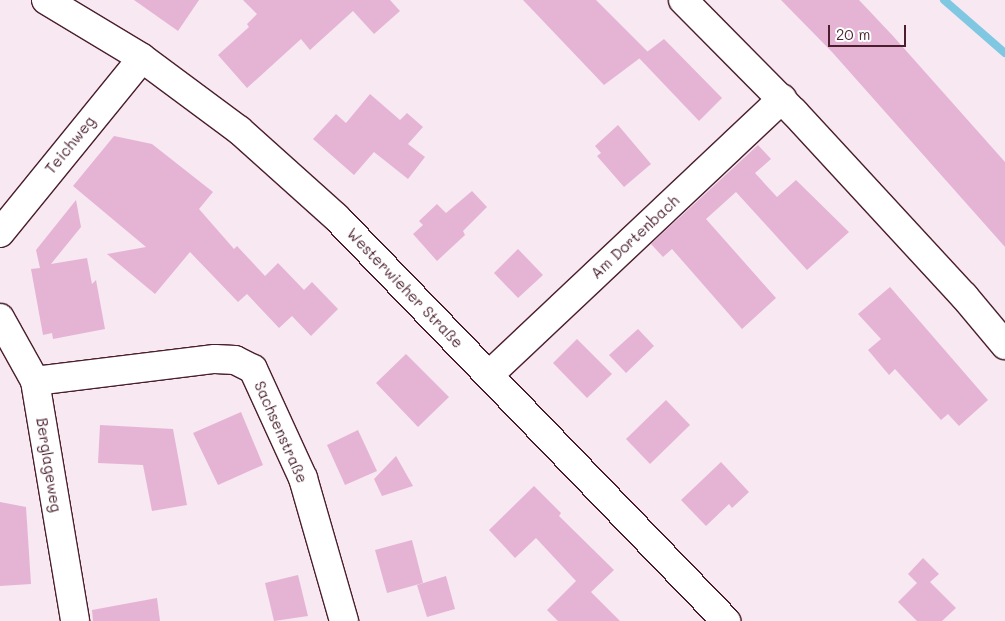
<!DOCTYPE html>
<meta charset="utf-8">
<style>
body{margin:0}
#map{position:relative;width:1005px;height:621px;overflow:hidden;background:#f7e8f2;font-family:Mali,sans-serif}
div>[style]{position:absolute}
.stream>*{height:8px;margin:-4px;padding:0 4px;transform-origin:4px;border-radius:4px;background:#80c8e1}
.building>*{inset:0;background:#e5b4d4}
.roads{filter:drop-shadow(1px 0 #4a1f2b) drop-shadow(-1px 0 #4a1f2b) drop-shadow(0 1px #4a1f2b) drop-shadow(0 -1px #4a1f2b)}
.minor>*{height:28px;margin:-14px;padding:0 14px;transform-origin:14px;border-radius:14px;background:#fff}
.secondary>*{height:28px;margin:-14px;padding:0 14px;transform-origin:14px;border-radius:14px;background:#fff}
span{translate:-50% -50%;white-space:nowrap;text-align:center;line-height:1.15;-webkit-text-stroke:4px #fff;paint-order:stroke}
.street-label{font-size:15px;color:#4a1f2b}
.scale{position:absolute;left:828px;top:25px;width:78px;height:22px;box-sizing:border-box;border:2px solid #4a1f2b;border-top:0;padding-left:6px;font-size:15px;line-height:18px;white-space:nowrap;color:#4a1f2b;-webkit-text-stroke:4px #fff;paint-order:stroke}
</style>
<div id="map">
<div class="stream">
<i style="left:944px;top:0;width:81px;rotate:41deg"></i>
</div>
<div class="building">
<i style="clip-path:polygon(134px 0,199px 0,178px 31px)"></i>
<i style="clip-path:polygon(243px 0,390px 0,400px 11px,374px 34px,353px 11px,310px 50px,301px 39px,247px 88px,218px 55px,249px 27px,247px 24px,257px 14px)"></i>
<i style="clip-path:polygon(523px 0,596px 0,648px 52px,604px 85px)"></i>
<i style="clip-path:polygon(781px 0,859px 0,893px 36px,1005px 162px,1005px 247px,832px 52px)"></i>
<i style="clip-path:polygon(664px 39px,722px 98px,699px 121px,639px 58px)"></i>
<i style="clip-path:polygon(370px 94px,400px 120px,407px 113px,423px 127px,408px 144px,425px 157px,408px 179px,374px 152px,354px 175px,313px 139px,336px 114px,346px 123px)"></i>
<i style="clip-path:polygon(618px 125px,651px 164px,624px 187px,597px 156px,601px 153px,595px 146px)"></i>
<i style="clip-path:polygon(114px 136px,152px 144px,213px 192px,199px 209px,234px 249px,237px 246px,265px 276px,278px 263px,304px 290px,312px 282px,338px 309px,311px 336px,292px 316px,279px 328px,247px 294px,238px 302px,190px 252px,155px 294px,107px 254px,146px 247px,73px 186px)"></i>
<i style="clip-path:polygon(758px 145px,771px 159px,755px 173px,777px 197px,796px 180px,849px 232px,807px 270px,736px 192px,706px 219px,776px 298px,742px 329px,672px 249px,663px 257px,651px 244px)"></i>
<i style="clip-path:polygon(472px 191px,487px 207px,463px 231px,465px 235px,437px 261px,413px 234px,423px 225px,419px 221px,437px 204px,446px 213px)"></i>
<i style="clip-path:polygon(76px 200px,81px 227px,51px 264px,87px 258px,92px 284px,96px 280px,105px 329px,53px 339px,52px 333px,43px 335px,31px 269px,40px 268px,36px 250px)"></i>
<i style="clip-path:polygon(518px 249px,543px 275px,518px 298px,494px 273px)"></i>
<i style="clip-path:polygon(890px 287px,988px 400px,959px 426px,948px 414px,941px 420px,895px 369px,889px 375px,868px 350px,881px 339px,858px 314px)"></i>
<i style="clip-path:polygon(638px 329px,654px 346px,626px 373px,609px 355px)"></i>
<i style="clip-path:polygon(577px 339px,612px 374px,587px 398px,553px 363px)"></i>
<i style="clip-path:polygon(406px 354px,449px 397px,418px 427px,376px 383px)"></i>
<i style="clip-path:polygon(666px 400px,690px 425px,650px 464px,626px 439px)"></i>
<i style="clip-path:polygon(241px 412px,263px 465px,218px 485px,193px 433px)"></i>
<i style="clip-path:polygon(100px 425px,173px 429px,187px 505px,152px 511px,143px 465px,98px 463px)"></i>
<i style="clip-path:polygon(358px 430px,377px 471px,345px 485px,327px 445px)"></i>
<i style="clip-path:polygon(396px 456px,413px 486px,382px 496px,374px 479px)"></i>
<i style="clip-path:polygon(721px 462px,749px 492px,732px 508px,729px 504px,706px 526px,681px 500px)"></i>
<i style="clip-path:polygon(534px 486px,561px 513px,559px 516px,614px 570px,591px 592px,620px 621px,558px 621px,547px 610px,576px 581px,536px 538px,515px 558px,489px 530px)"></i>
<i style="clip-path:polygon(0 502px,26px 507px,31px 584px,0 586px)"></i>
<i style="clip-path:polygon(412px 540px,423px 583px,387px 593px,375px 550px)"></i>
<i style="clip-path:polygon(923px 558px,939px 574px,930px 582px,956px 608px,942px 621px,917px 621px,898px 602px,917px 583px,908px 574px)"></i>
<i style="clip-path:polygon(298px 575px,308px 616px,274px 621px,265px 583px)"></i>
<i style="clip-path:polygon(446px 576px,455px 609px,427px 617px,417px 585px)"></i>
<i style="clip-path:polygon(157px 598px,160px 621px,93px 621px,92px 610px)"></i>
</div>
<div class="roads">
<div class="minor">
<i style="left:683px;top:0;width:158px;rotate:45.3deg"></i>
<i style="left:794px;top:112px;width:251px;rotate:47.3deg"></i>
<i style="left:964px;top:296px;width:64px;rotate:50.1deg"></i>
<i style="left:0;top:233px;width:225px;rotate:-50.9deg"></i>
<i style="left:0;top:318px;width:72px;rotate:60.9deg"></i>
<i style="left:35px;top:381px;width:243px;rotate:80.5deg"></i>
<i style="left:489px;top:375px;width:403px;rotate:-43.3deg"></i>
<i style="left:35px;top:381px;width:181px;rotate:-7deg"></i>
<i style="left:215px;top:359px;width:20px;rotate:3deg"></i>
<i style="left:235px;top:360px;width:20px;rotate:27deg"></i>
<i style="left:253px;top:369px;width:120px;rotate:65.4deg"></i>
<i style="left:303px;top:478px;width:149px;rotate:74deg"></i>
</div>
<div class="secondary">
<i style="left:46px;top:0;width:112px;rotate:31.1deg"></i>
<i style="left:142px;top:58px;width:121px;rotate:36.6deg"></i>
<i style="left:239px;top:130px;width:130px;rotate:41.9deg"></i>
<i style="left:336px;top:217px;width:562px;rotate:46.01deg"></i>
</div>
</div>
<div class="street-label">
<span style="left:70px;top:145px;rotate:-51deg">Teichweg</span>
<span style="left:635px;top:237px;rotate:-43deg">Am Dortenbach</span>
<span style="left:405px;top:288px;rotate:46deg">Westerwieher Straße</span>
<span style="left:281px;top:432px;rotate:66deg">Sachsenstraße</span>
<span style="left:49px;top:465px;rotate:81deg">Berglageweg</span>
</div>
<div class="scale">20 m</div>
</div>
